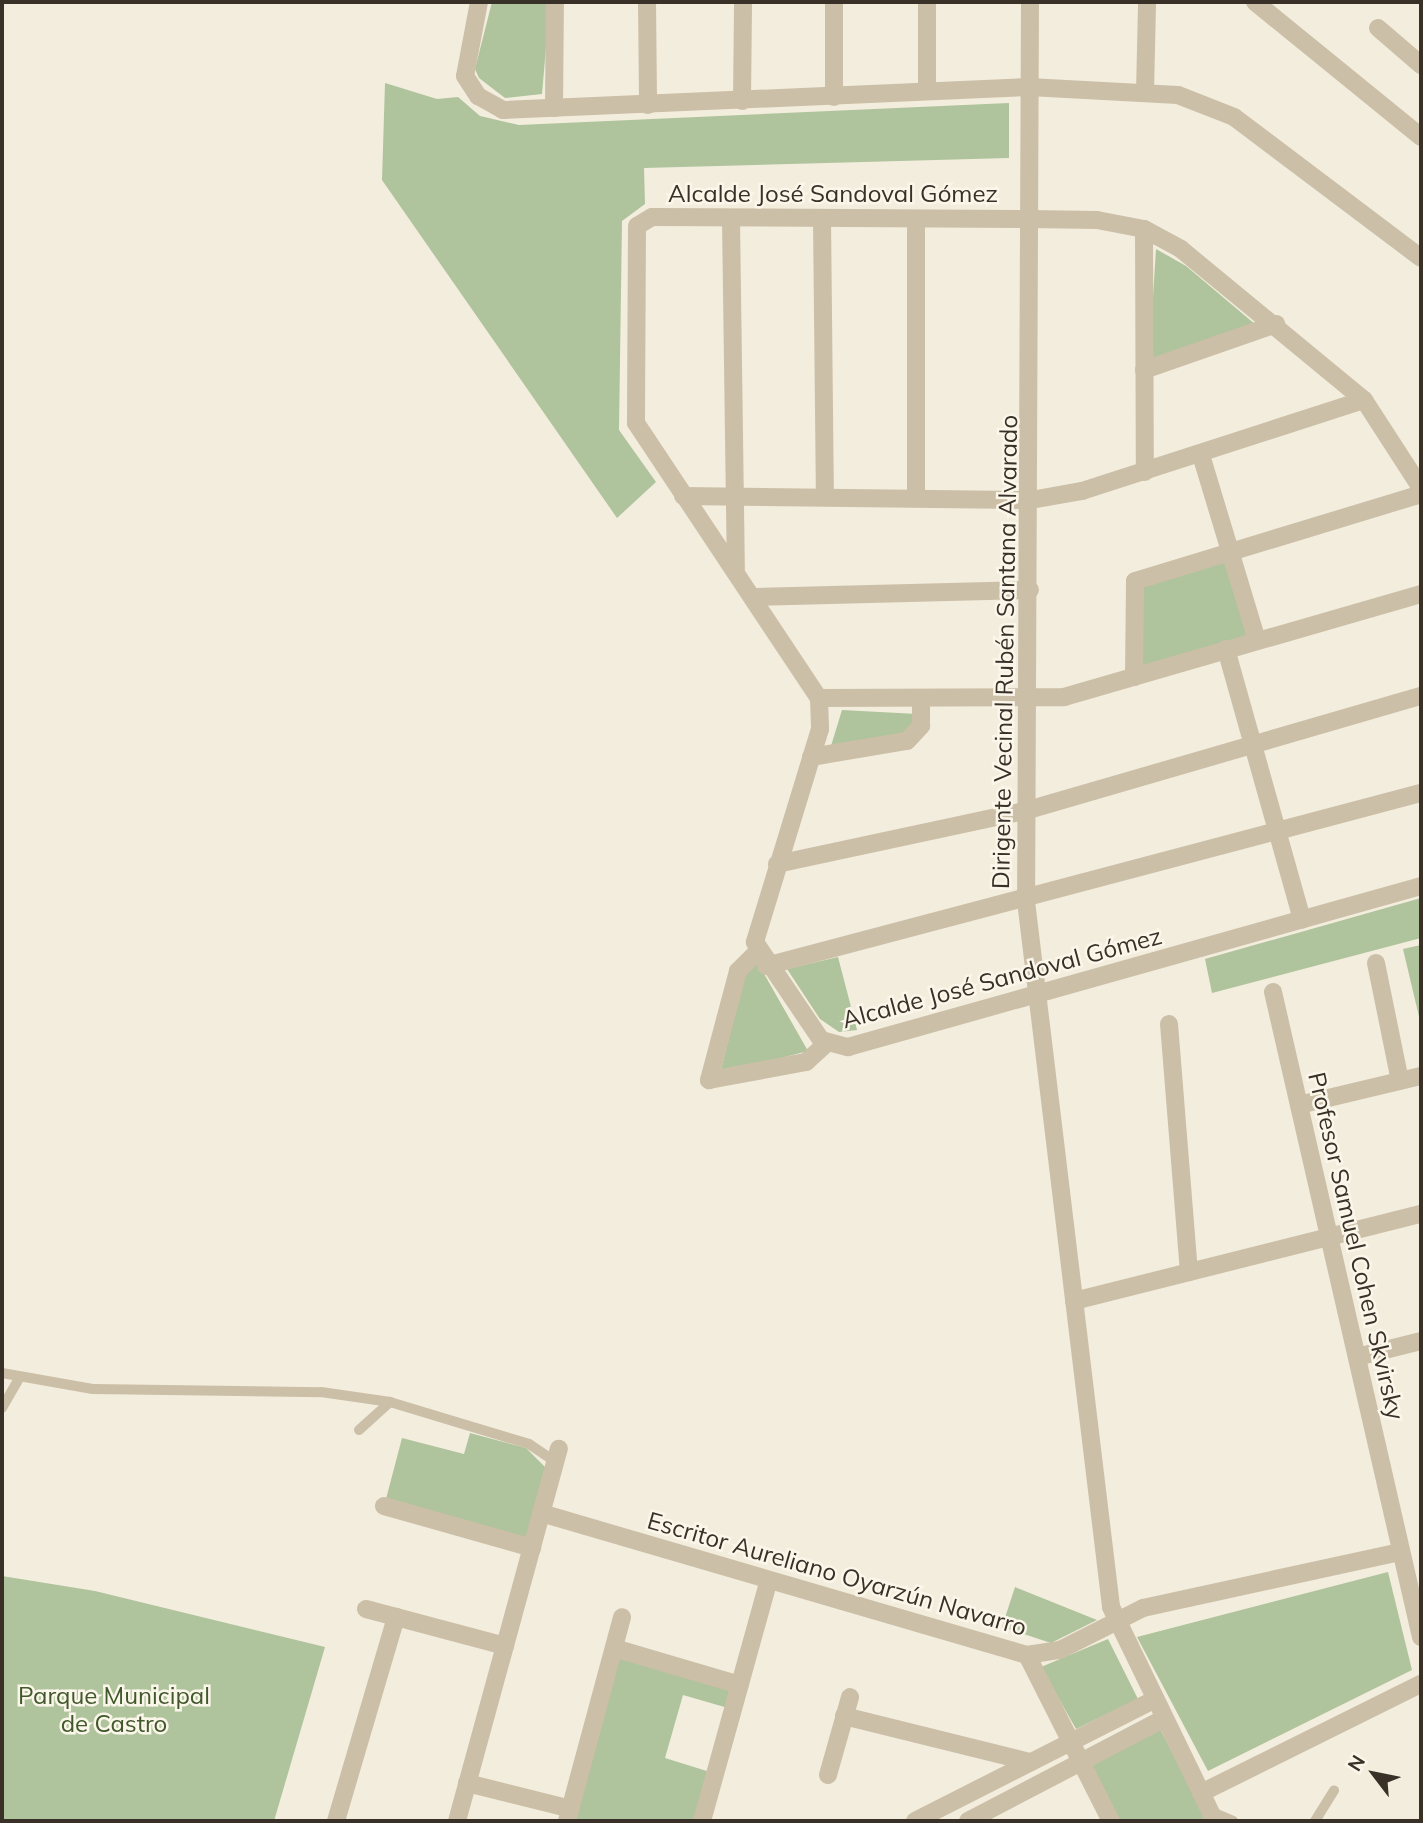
<!DOCTYPE html>
<meta charset="utf-8">
<style>
body{margin:0}
#map{position:relative;width:1423px;height:1823px;overflow:hidden;background:#f3eddd;font-family:Mulish,sans-serif}
div>[style]{position:absolute}
.green>*{inset:0;background:#afc39c}
.service>*{height:10px;margin:-5px;padding:0 5px;transform-origin:5px;border-radius:5px;background:#ccbfa8}
.minor>*{height:18px;margin:-9px;padding:0 9px;transform-origin:9px;border-radius:9px;background:#ccbfa8}
span{translate:-50% -50%;white-space:nowrap;text-align:center;line-height:1.15;-webkit-text-stroke:5px #fbf6ea;paint-order:stroke}
.street-label{font-size:24px;color:#393028}
.park-label{font-size:24px;color:#40582b}
.frame{position:absolute;inset:0;border:4px solid #393028;pointer-events:none}
.north{position:absolute;left:1339px;top:1739px;width:70px;height:70px;-webkit-text-stroke:5px #fbf6ea;paint-order:stroke;rotate:302deg;font-size:19px;font-weight:700;line-height:28px;text-align:center;color:#393028}
.north::after{content:'';display:block;margin:auto;width:24px;height:32px;background:#393028;clip-path:polygon(50% 0,100% 100%,50% 72%,0 100%)}
</style>
<div id="map">
<div class="green">
<i style="clip-path:polygon(492px 2px,550px 2px,542px 94px,505px 98px,479px 78px,475px 69px)"></i>
<i style="clip-path:polygon(385px 83px,437px 99px,458px 97px,480px 116px,519px 125px,1009px 103px,1009px 158px,644px 168px,645px 204px,622px 221px,619px 430px,656px 482px,617px 518px,382px 180px)"></i>
<i style="clip-path:polygon(1156px 249px,1186px 266px,1256px 325px,1149px 362px)"></i>
<i style="clip-path:polygon(1229px 553px,1255px 640px,1135px 675px,1136px 582px)"></i>
<i style="clip-path:polygon(842px 710px,917px 714px,908px 733px,831px 746px)"></i>
<i style="clip-path:polygon(1421px 898px,1421px 938px,1212px 993px,1205px 959px)"></i>
<i style="clip-path:polygon(1421px 945px,1421px 1025px,1403px 949px)"></i>
<i style="clip-path:polygon(838px 957px,857px 1030px,839px 1032px,820px 1019px,787px 969px)"></i>
<i style="clip-path:polygon(755px 958px,808px 1051px,720px 1074px,747px 964px)"></i>
<i style="clip-path:polygon(470px 1433px,526px 1448px,546px 1468px,528px 1543px,386px 1499px,402px 1438px,464px 1454px)"></i>
<i style="clip-path:polygon(1388px 1572px,1412px 1670px,1208px 1771px,1137px 1637px)"></i>
<i style="clip-path:polygon(2px 1576px,95px 1591px,325px 1647px,274px 1821px,2px 1821px)"></i>
<i style="clip-path:polygon(1015px 1587px,1097px 1620px,1051px 1643px,1002px 1627px)"></i>
<i style="clip-path:polygon(1108px 1639px,1138px 1699px,1076px 1729px,1041px 1667px)"></i>
<i style="clip-path:polygon(618px 1655px,733px 1689px,728px 1708px,683px 1695px,665px 1758px,710px 1772px,697px 1821px,573px 1821px)"></i>
<i style="clip-path:polygon(1160px 1729px,1195px 1796px,1207px 1821px,1120px 1821px,1091px 1766px)"></i>
</div>
<div class="service">
<i style="left:2px;top:1373px;width:92px;rotate:10deg"></i>
<i style="left:93px;top:1389px;width:228px;rotate:0.8deg"></i>
<i style="left:321px;top:1392px;width:70px;rotate:8.2deg"></i>
<i style="left:2px;top:1408px;width:34px;rotate:-60deg"></i>
<i style="left:359px;top:1430px;width:42px;rotate:-42.1deg"></i>
<i style="left:390px;top:1402px;width:145px;rotate:16.8deg"></i>
<i style="left:529px;top:1444px;width:32px;rotate:34deg"></i>
<i style="left:1210px;top:1811px;width:25px;rotate:23deg"></i>
<i style="left:1315px;top:1821px;width:36px;rotate:-58deg"></i>
</div>
<div class="minor">
<i style="left:479px;top:2px;width:75px;rotate:100.7deg"></i>
<i style="left:465px;top:76px;width:24px;rotate:57deg"></i>
<i style="left:478px;top:96px;width:29px;rotate:29deg"></i>
<i style="left:503px;top:110px;width:527px;rotate:-2.5deg"></i>
<i style="left:1029px;top:87px;width:149px;rotate:3.1deg"></i>
<i style="left:1178px;top:95px;width:60px;rotate:21.4deg"></i>
<i style="left:1234px;top:117px;width:234px;rotate:37deg"></i>
<i style="left:647px;top:2px;width:103px;rotate:89.4deg"></i>
<i style="left:1030px;top:2px;width:899px;rotate:90.25deg"></i>
<i style="left:1026px;top:901px;width:711px;rotate:83.13deg"></i>
<i style="left:1111px;top:1607px;width:238px;rotate:64.1deg"></i>
<i style="left:1255px;top:2px;width:214px;rotate:39.1deg"></i>
<i style="left:1378px;top:28px;width:57px;rotate:40.7deg"></i>
<i style="left:927px;top:90px;width:88px;rotate:-90deg"></i>
<i style="left:1145px;top:93px;width:91px;rotate:-88.7deg"></i>
<i style="left:834px;top:97px;width:95px;rotate:-90deg"></i>
<i style="left:742px;top:101px;width:99px;rotate:-89.4deg"></i>
<i style="left:554px;top:108px;width:106px;rotate:-89.5deg"></i>
<i style="left:822px;top:219px;width:277px;rotate:89.4deg"></i>
<i style="left:916px;top:219px;width:278px;rotate:90deg"></i>
<i style="left:731px;top:220px;width:349px;rotate:89.2deg"></i>
<i style="left:1144px;top:229px;width:243px;rotate:89.8deg"></i>
<i style="left:1144px;top:370px;width:140px;rotate:-19.2deg"></i>
<i style="left:1201px;top:455px;width:194px;rotate:73.2deg"></i>
<i style="left:1421px;top:488px;width:105px;rotate:-122.9deg"></i>
<i style="left:1364px;top:400px;width:237px;rotate:-140.5deg"></i>
<i style="left:1181px;top:249px;width:42px;rotate:-151.6deg"></i>
<i style="left:1144px;top:229px;width:48px;rotate:-169.2deg"></i>
<i style="left:1097px;top:220px;width:68px;rotate:-179.2deg"></i>
<i style="left:1029px;top:219px;width:377px;rotate:-179.7deg"></i>
<i style="left:652px;top:217px;width:17px;rotate:149deg"></i>
<i style="left:637px;top:226px;width:197px;rotate:90.3deg"></i>
<i style="left:636px;top:423px;width:330px;rotate:56.4deg"></i>
<i style="left:819px;top:698px;width:31px;rotate:88deg"></i>
<i style="left:820px;top:729px;width:223px;rotate:107deg"></i>
<i style="left:755px;top:942px;width:118px;rotate:56deg"></i>
<i style="left:821px;top:1040px;width:28px;rotate:15deg"></i>
<i style="left:848px;top:1047px;width:595px;rotate:-15.69deg"></i>
<i style="left:683px;top:496px;width:348px;rotate:0.7deg"></i>
<i style="left:1031px;top:500px;width:52px;rotate:-10deg"></i>
<i style="left:1082px;top:491px;width:296px;rotate:-17.9deg"></i>
<i style="left:757px;top:597px;width:273px;rotate:-1.5deg"></i>
<i style="left:1226px;top:649px;width:281px;rotate:74.3deg"></i>
<i style="left:1134px;top:677px;width:96px;rotate:-89.4deg"></i>
<i style="left:1135px;top:581px;width:299px;rotate:-16.9deg"></i>
<i style="left:819px;top:698px;width:245px;rotate:-0.2deg"></i>
<i style="left:1064px;top:697px;width:372px;rotate:-16.1deg"></i>
<i style="left:811px;top:757px;width:97px;rotate:-9.5deg"></i>
<i style="left:907px;top:741px;width:21px;rotate:-47deg"></i>
<i style="left:921px;top:726px;width:26px;rotate:-90deg"></i>
<i style="left:777px;top:864px;width:257px;rotate:-12.1deg"></i>
<i style="left:1028px;top:810px;width:409px;rotate:-16.2deg"></i>
<i style="left:757px;top:952px;width:27px;rotate:135deg"></i>
<i style="left:738px;top:971px;width:113px;rotate:104.9deg"></i>
<i style="left:709px;top:1080px;width:99px;rotate:-10.5deg"></i>
<i style="left:806px;top:1062px;width:27px;rotate:-42deg"></i>
<i style="left:1376px;top:963px;width:120px;rotate:78.5deg"></i>
<i style="left:766px;top:966px;width:677px;rotate:-14.8deg"></i>
<i style="left:1273px;top:992px;width:662px;rotate:77.08deg"></i>
<i style="left:1169px;top:1024px;width:249px;rotate:85.4deg"></i>
<i style="left:1299px;top:1105px;width:125px;rotate:-13.4deg"></i>
<i style="left:1074px;top:1301px;width:358px;rotate:-14.1deg"></i>
<i style="left:1357px;top:1357px;width:66px;rotate:-14deg"></i>
<i style="left:384px;top:1506px;width:154px;rotate:15.8deg"></i>
<i style="left:541px;top:1513px;width:506px;rotate:16.29deg"></i>
<i style="left:1027px;top:1655px;width:33px;rotate:-9deg"></i>
<i style="left:1060px;top:1650px;width:93px;rotate:-26.8deg"></i>
<i style="left:1143px;top:1608px;width:263px;rotate:-12.3deg"></i>
<i style="left:366px;top:1609px;width:144px;rotate:14.9deg"></i>
<i style="left:614px;top:1648px;width:131px;rotate:16.4deg"></i>
<i style="left:1027px;top:1655px;width:186px;rotate:63.2deg"></i>
<i style="left:844px;top:1716px;width:192px;rotate:13.9deg"></i>
<i style="left:828px;top:1775px;width:81px;rotate:-74.2deg"></i>
<i style="left:467px;top:1783px;width:107px;rotate:14deg"></i>
<i style="left:1201px;top:1793px;width:246px;rotate:-26.4deg"></i>
<i style="left:336px;top:1821px;width:213px;rotate:-73.6deg"></i>
<i style="left:457px;top:1821px;width:386px;rotate:-74.7deg"></i>
<i style="left:567px;top:1821px;width:211px;rotate:-74.9deg"></i>
<i style="left:702px;top:1821px;width:250px;rotate:-74.5deg"></i>
<i style="left:915px;top:1821px;width:267px;rotate:-26.9deg"></i>
<i style="left:968px;top:1821px;width:220px;rotate:-27.6deg"></i>
</div>
<div class="street-label">
<span style="left:833px;top:194px">Alcalde José Sandoval Gómez</span>
<span style="left:1005px;top:652px;rotate:-89deg">Dirigente Vecinal Rubén Santana Alvarado</span>
<span style="left:1002px;top:978px;rotate:-15deg">Alcalde José Sandoval Gómez</span>
<span style="left:1356px;top:1246px;rotate:77deg">Profesor Samuel Cohen Skvirsky</span>
<span style="left:837px;top:1574px;rotate:16deg">Escritor Aureliano Oyarzún Navarro</span>
</div>
<div class="park-label">
<span style="left:114px;top:1710px">Parque Municipal<br>de Castro</span>
</div>
<div class="frame"></div>
<div class="north">N</div>
</div>
